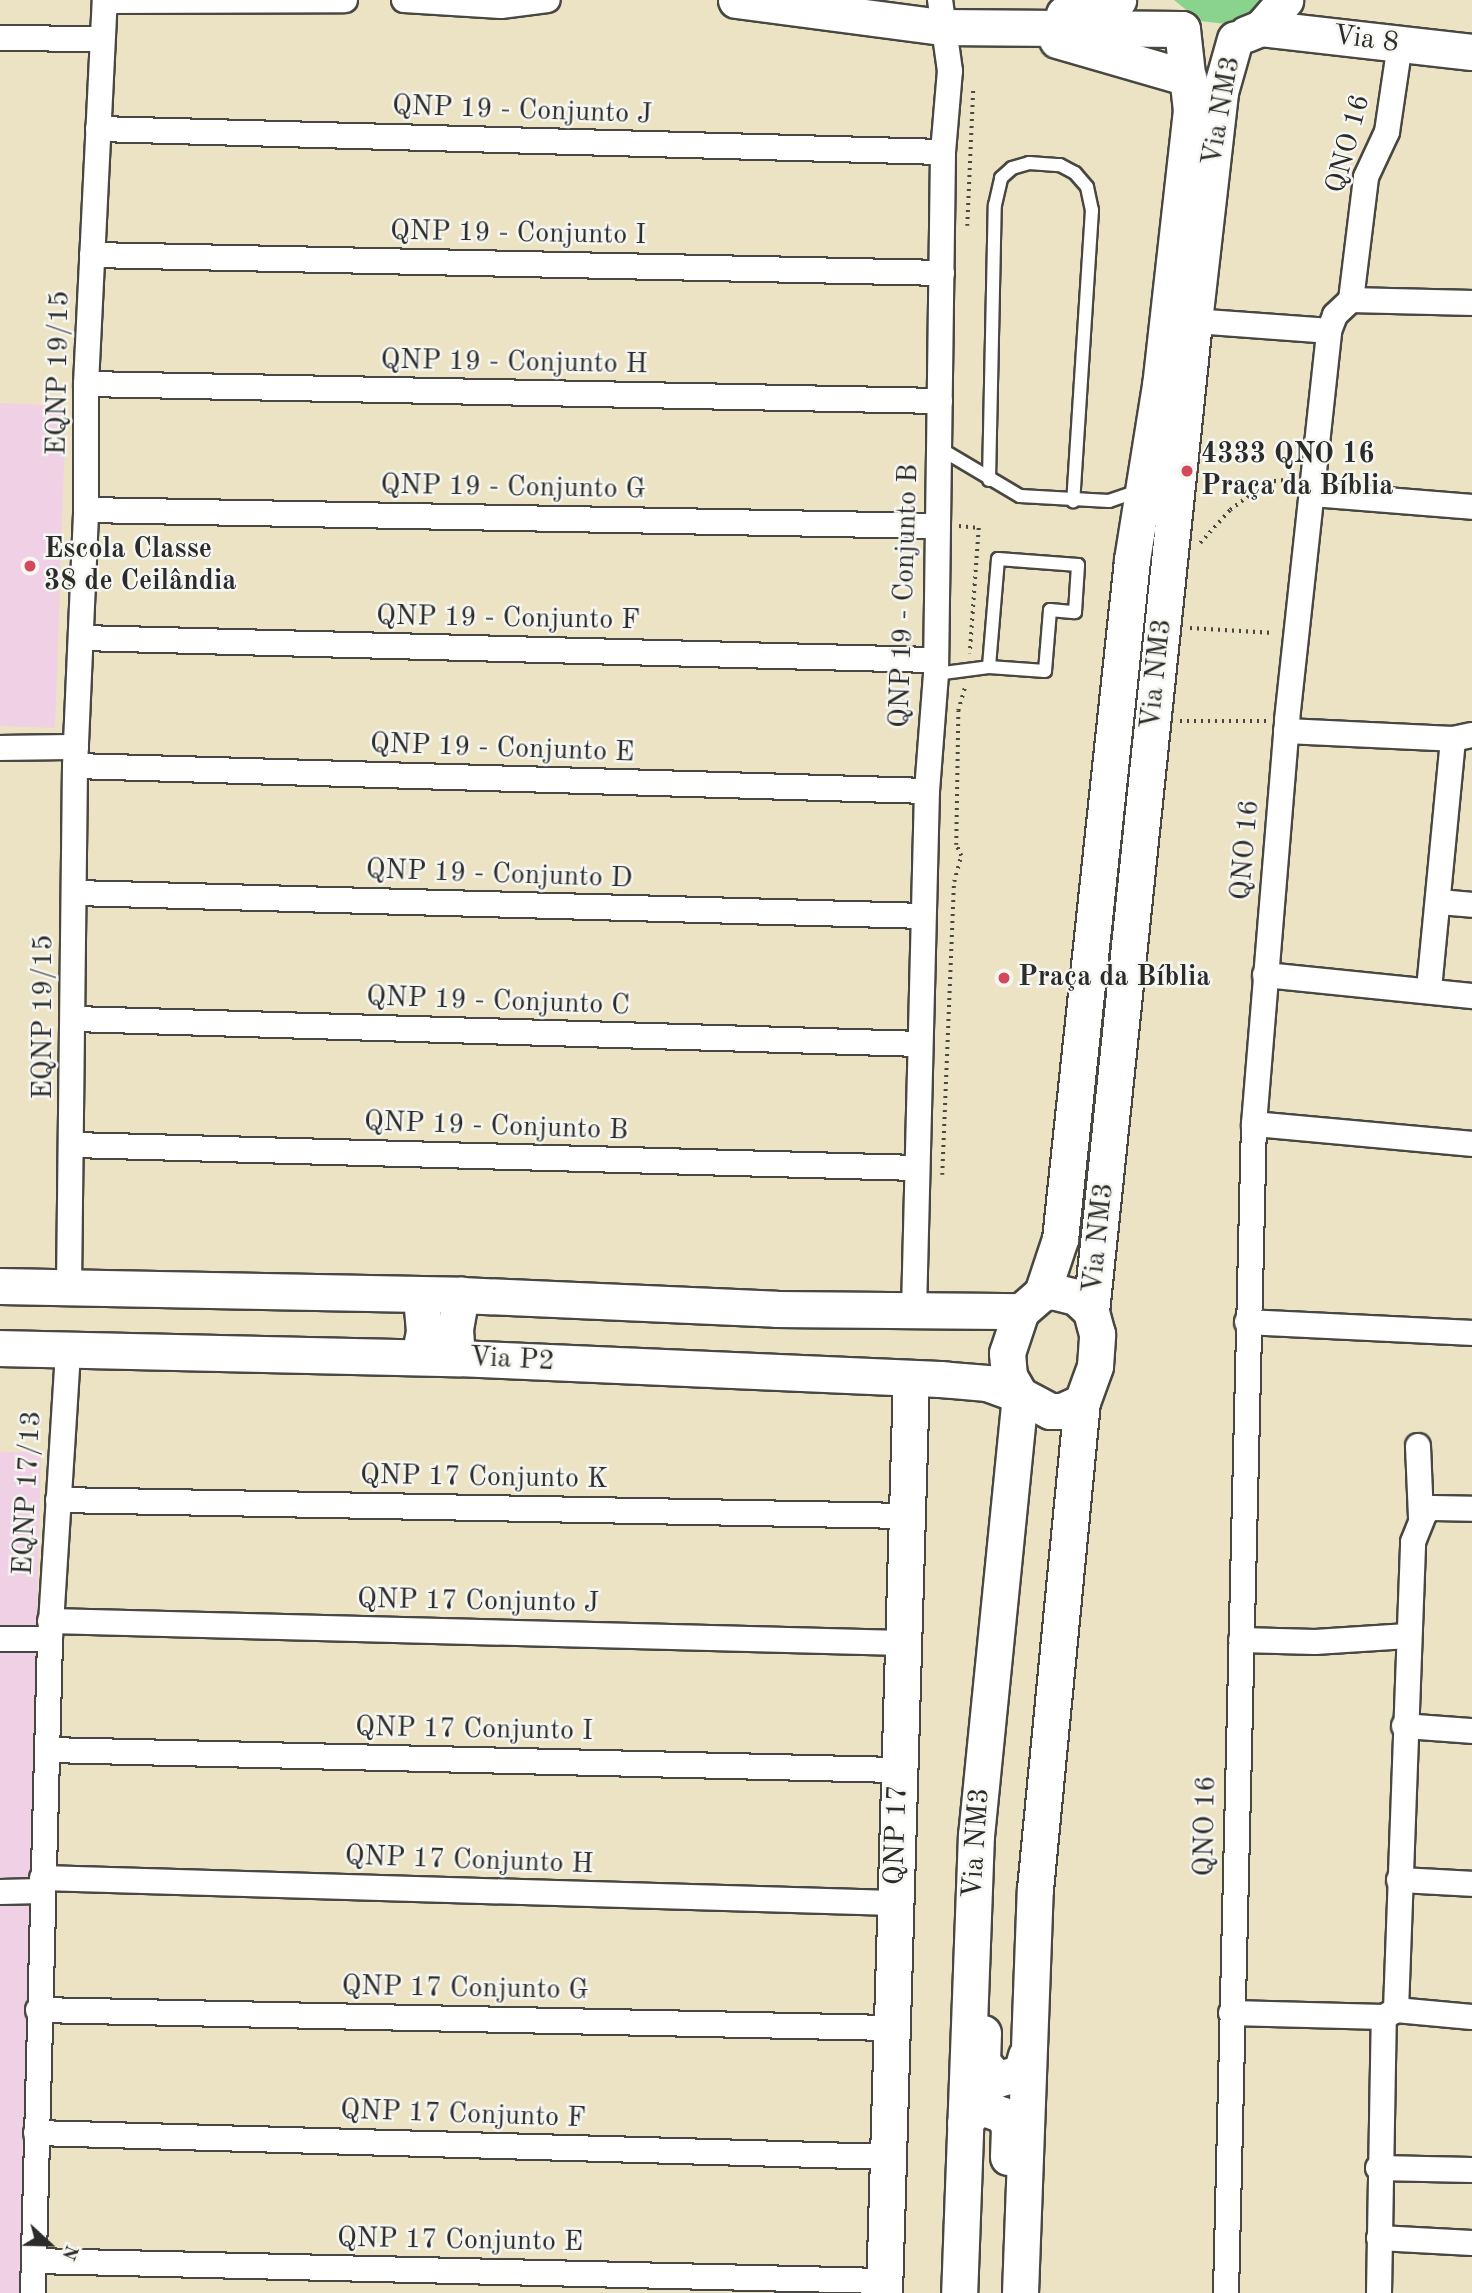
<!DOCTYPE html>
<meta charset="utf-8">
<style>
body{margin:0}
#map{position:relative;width:1472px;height:2293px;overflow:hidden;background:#ebe3c4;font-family:"Old Standard TT",serif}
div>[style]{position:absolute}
.built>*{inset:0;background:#f0d0e5}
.green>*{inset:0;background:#89d38f}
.path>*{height:3.5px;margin-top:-1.75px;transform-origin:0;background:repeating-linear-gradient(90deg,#484742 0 2px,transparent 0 7px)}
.roads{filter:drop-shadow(2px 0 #484742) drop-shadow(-2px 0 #484742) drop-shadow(0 2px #484742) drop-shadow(0 -2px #484742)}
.lane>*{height:12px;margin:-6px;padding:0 6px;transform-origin:6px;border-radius:6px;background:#fff}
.street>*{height:24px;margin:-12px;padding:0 12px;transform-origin:12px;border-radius:12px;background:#fff}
.secondary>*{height:35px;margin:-17.5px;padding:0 17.5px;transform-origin:17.5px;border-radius:17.5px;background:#fff}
.dots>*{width:19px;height:19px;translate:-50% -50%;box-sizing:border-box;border:4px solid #f6f6f2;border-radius:50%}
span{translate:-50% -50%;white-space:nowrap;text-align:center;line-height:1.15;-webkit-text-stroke:5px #f6f6f2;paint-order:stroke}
.street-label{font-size:28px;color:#2b2b2b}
.poi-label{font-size:28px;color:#2b2b2b;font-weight:700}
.left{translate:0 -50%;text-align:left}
.north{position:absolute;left:14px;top:2209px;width:70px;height:70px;-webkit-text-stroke:5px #f6f6f2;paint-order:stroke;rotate:112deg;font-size:19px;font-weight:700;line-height:28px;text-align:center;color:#2b2b2b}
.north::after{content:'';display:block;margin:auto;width:24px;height:32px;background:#2b2b2b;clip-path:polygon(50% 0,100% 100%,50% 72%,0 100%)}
</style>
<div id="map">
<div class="built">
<i style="clip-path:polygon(0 403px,66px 406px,55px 728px,0 726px)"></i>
<i style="clip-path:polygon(0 1452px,41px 1452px,21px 2293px,0 2293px)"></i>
</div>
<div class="green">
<i style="clip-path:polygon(1174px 0,1265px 0,1251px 14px,1226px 24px,1200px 21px)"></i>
</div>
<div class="path">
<i style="left:967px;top:226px;width:139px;rotate:-87.5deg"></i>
<i style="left:959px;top:526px;width:20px;rotate:6deg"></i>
<i style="left:979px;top:528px;width:126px;rotate:94.1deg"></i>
<i style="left:1200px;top:543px;width:45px;rotate:-47.7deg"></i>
<i style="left:1230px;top:510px;width:46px;rotate:-37.1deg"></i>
<i style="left:1267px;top:482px;width:23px;rotate:-7deg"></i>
<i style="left:1190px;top:628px;width:83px;rotate:3.4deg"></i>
<i style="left:1180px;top:721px;width:87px"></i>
<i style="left:942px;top:1175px;width:293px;rotate:-87.7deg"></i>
<i style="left:954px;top:882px;width:27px;rotate:-75deg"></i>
<i style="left:961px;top:856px;width:12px;rotate:-114deg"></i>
<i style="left:956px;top:845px;width:134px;rotate:-89.1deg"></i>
<i style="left:958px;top:711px;width:26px;rotate:-74deg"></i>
</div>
<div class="roads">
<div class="lane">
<i style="left:939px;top:448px;width:94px;rotate:30.7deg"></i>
<i style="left:1020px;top:496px;width:89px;rotate:3.2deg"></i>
<i style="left:1109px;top:501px;width:31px;rotate:-19deg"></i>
<i style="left:989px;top:480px;width:275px;rotate:-88.8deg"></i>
<i style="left:995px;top:205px;width:28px;rotate:-77deg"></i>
<i style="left:1001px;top:178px;width:15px;rotate:-42deg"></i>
<i style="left:1012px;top:168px;width:18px;rotate:-16deg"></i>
<i style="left:1029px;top:163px;width:31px;rotate:4deg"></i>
<i style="left:1060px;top:165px;width:17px;rotate:28deg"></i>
<i style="left:1075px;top:173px;width:18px;rotate:49deg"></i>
<i style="left:1087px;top:187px;width:24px;rotate:78deg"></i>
<i style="left:1092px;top:210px;width:292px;rotate:93.7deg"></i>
<i style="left:936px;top:674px;width:53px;rotate:-7.5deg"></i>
<i style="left:989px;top:667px;width:56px;rotate:4.1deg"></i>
<i style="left:1045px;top:671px;width:61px;rotate:-85.3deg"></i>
<i style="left:1050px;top:610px;width:25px;rotate:5deg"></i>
<i style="left:1075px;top:612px;width:47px;rotate:-86.3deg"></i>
<i style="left:1078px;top:565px;width:80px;rotate:-175.7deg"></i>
<i style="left:998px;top:559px;width:108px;rotate:94.8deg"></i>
</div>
<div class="street">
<i style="left:404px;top:0;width:97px;rotate:3.5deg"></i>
<i style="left:501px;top:6px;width:47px;rotate:-7.3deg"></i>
<i style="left:105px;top:1px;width:240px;rotate:-0.2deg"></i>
<i style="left:0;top:38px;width:102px;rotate:0.6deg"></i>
<i style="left:98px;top:129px;width:845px;rotate:1.56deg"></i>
<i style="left:92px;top:255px;width:850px;rotate:1.21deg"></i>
<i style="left:1351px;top:300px;width:124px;rotate:-83deg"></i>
<i style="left:1366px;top:177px;width:50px;rotate:-65deg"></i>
<i style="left:1387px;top:132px;width:89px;rotate:-81.6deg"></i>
<i style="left:1194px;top:321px;width:135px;rotate:4.2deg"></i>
<i style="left:86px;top:384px;width:854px;rotate:1.14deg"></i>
<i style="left:1312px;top:494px;width:161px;rotate:4.6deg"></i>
<i style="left:86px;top:510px;width:852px;rotate:1.08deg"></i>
<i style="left:81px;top:638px;width:854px;rotate:1.48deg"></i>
<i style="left:1286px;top:731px;width:167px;rotate:2.7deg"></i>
<i style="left:1453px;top:739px;width:19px;rotate:-12deg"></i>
<i style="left:0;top:748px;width:76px;rotate:-0.8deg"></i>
<i style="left:75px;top:766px;width:852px;rotate:1.68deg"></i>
<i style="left:75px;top:893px;width:848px;rotate:1.55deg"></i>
<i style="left:1440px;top:902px;width:32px;rotate:5deg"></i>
<i style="left:1265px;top:975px;width:208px;rotate:5.8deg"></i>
<i style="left:1429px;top:989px;width:251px;rotate:-84.5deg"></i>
<i style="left:74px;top:1019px;width:846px;rotate:1.69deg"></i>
<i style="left:1254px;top:1124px;width:219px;rotate:5.2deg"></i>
<i style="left:73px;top:1145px;width:844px;rotate:1.56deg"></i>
<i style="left:69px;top:1287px;width:521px;rotate:-89.34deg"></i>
<i style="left:75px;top:766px;width:256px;rotate:-87.5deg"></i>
<i style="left:86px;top:510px;width:126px;rotate:-90deg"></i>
<i style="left:86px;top:384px;width:384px;rotate:-87.2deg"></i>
<i style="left:914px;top:1311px;width:520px;rotate:-88.57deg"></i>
<i style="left:927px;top:791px;width:117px;rotate:-85.6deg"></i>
<i style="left:936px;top:674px;width:522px;rotate:-89.23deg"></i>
<i style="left:943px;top:152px;width:81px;rotate:-85.1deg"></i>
<i style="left:950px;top:71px;width:72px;rotate:-98deg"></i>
<i style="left:1247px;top:1322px;width:225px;rotate:2.8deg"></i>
<i style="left:1418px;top:1446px;width:71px;rotate:87.6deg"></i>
<i style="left:58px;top:1500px;width:852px;rotate:1.08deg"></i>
<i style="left:50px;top:1621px;width:853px;rotate:1.48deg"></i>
<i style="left:0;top:1639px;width:50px"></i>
<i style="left:1241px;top:1640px;width:74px;rotate:1.5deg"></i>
<i style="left:1315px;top:1642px;width:93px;rotate:-3.7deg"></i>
<i style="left:1404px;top:1726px;width:68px;rotate:4.2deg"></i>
<i style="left:48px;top:1750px;width:851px;rotate:1.35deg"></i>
<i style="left:42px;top:1878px;width:852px;rotate:1.68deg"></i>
<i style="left:1399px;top:1880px;width:73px;rotate:3.1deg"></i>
<i style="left:0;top:1892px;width:41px;rotate:-1.4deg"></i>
<i style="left:38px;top:2010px;width:852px;rotate:1.21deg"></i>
<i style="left:1396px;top:2010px;width:468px;rotate:-87.9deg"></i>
<i style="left:1413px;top:1542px;width:32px;rotate:-68deg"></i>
<i style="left:1425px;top:1512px;width:9px;rotate:-27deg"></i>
<i style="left:1433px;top:1508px;width:39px;rotate:1deg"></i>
<i style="left:1231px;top:2013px;width:153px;rotate:1.5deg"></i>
<i style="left:1384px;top:2017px;width:14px;rotate:-30deg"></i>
<i style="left:1396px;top:2010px;width:76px;rotate:5.3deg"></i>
<i style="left:36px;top:2133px;width:852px;rotate:1.61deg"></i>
<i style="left:1378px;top:2168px;width:94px;rotate:1.2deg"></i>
<i style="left:1379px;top:2238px;width:93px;rotate:3.1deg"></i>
<i style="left:34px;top:2261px;width:851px;rotate:1.35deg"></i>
<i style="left:33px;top:2293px;width:654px;rotate:-88.51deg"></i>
<i style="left:50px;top:1639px;width:289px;rotate:-86.4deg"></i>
<i style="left:1226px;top:2293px;width:1169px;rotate:-88.63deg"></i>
<i style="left:1254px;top:1124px;width:405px;rotate:-85.3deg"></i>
<i style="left:1287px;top:720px;width:391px;rotate:-83.8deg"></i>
<i style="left:1329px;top:331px;width:17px;rotate:-69deg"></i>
<i style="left:1335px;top:315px;width:22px;rotate:-43deg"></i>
<i style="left:1351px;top:300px;width:121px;rotate:1.4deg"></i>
<i style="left:1379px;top:2293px;width:276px;rotate:-89deg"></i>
</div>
<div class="secondary">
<i style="left:736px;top:0;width:207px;rotate:7.5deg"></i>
<i style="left:941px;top:27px;width:241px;rotate:0.5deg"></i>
<i style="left:1182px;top:29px;width:81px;rotate:83.7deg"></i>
<i style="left:1191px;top:110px;width:277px;rotate:96.4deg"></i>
<i style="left:1160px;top:385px;width:177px;rotate:99.1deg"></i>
<i style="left:1132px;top:560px;width:683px;rotate:96.05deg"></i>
<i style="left:1060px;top:1239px;width:57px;rotate:108.4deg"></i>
<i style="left:1064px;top:14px;width:56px;rotate:-14.5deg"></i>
<i style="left:1261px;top:28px;width:212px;rotate:6.5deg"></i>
<i style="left:1246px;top:34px;width:16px;rotate:-22deg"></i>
<i style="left:1261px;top:28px;width:37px;rotate:-49deg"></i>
<i style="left:1057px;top:40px;width:137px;rotate:16.1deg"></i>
<i style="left:0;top:1286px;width:461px;rotate:1.1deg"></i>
<i style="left:461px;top:1295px;width:315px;rotate:2.5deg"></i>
<i style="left:776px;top:1309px;width:245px;rotate:0.5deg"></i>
<i style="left:1091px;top:1311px;width:21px;rotate:-137deg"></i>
<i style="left:1076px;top:1297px;width:25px;rotate:-166deg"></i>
<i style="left:1052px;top:1291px;width:10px;rotate:169deg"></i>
<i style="left:1042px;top:1293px;width:28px;rotate:139deg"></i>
<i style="left:1021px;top:1311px;width:44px;rotate:108.4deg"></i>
<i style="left:1007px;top:1353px;width:23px;rotate:85deg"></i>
<i style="left:1009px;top:1376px;width:22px;rotate:60deg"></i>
<i style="left:1020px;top:1395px;width:34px;rotate:28deg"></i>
<i style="left:1050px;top:1411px;width:12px"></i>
<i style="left:1062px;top:1411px;width:22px;rotate:-24deg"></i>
<i style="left:1082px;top:1402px;width:38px;rotate:-70deg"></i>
<i style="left:1095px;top:1366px;width:32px;rotate:-86deg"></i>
<i style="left:1097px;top:1334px;width:24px;rotate:-105deg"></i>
<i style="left:1091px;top:1311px;width:995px;rotate:-84.06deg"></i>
<i style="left:1194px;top:321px;width:230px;rotate:-83.5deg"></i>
<i style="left:1220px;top:92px;width:55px;rotate:-74.2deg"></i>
<i style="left:0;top:1348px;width:457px;rotate:1.3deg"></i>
<i style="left:457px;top:1358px;width:483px;rotate:2.5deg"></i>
<i style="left:940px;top:1379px;width:47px;rotate:4.9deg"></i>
<i style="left:987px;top:1383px;width:35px;rotate:20deg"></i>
<i style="left:1020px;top:1395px;width:441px;rotate:95.7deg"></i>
<i style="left:976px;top:1834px;width:459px;rotate:92.1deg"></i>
<i style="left:419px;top:1357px;width:26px;rotate:-79deg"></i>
<i style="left:424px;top:1331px;width:37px;rotate:-95deg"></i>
<i style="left:457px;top:1358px;width:29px;rotate:-94deg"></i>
<i style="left:455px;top:1329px;width:35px;rotate:-80deg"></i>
<i style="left:983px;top:2033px;width:29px;rotate:92deg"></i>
<i style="left:982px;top:2062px;width:23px;rotate:49deg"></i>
<i style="left:997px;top:2079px;width:25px;rotate:-14deg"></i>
<i style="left:1021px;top:2073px;width:18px;rotate:-74deg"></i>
<i style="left:965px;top:2123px;width:12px;rotate:-55deg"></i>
<i style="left:972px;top:2113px;width:13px;rotate:-23deg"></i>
<i style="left:984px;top:2108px;width:20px;rotate:20deg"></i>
<i style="left:1003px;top:2115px;width:13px;rotate:63deg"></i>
<i style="left:1009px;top:2127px;width:30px;rotate:92deg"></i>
<i style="left:884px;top:2293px;width:915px;rotate:-88.31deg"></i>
<i style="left:1020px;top:2293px;width:404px;rotate:-87.9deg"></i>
<i style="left:1035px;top:1889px;width:489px;rotate:-84.5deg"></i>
</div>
</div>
<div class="dots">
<i style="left:1187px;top:471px;background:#d1495b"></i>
<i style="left:30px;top:566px;background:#d1495b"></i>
<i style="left:1004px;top:978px;background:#d1495b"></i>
</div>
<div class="street-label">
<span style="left:1366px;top:40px;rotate:7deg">Via 8</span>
<span style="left:522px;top:111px;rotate:2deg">QNP 19 - Conjunto J</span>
<span style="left:1222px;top:111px;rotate:-80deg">Via NM3</span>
<span style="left:1349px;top:144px;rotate:-75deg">QNO 16</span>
<span style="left:518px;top:234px;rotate:1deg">QNP 19 - Conjunto I</span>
<span style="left:514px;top:363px;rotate:1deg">QNP 19 - Conjunto H</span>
<span style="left:59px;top:373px;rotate:-89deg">EQNP 19/15</span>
<span style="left:513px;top:488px;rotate:1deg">QNP 19 - Conjunto G</span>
<span style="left:905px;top:596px;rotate:-88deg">QNP 19 - Conjunto B</span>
<span style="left:508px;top:619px;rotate:1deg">QNP 19 - Conjunto F</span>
<span style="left:1157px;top:674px;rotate:-84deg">Via NM3</span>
<span style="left:502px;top:749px;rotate:2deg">QNP 19 - Conjunto E</span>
<span style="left:1246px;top:850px;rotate:-85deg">QNO 16</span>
<span style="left:499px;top:875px;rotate:2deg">QNP 19 - Conjunto D</span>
<span style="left:498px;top:1002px;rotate:2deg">QNP 19 - Conjunto C</span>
<span style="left:44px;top:1017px;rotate:-90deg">EQNP 19/15</span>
<span style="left:496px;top:1127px;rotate:2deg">QNP 19 - Conjunto B</span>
<span style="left:1099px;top:1238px;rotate:-84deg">Via NM3</span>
<span style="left:512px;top:1360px;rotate:3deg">Via P2</span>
<span style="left:484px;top:1478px;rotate:1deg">QNP 17 Conjunto K</span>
<span style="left:28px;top:1493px;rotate:-87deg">EQNP 17/13</span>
<span style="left:478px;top:1602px;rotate:1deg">QNP 17 Conjunto J</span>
<span style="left:474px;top:1730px;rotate:1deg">QNP 17 Conjunto I</span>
<span style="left:1206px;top:1826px;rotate:-89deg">QNO 16</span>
<span style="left:897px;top:1835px;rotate:-88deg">QNP 17</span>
<span style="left:977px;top:1843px;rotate:-86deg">Via NM3</span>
<span style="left:469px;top:1861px;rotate:2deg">QNP 17 Conjunto H</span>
<span style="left:465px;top:1989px;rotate:1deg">QNP 17 Conjunto G</span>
<span style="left:463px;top:2115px;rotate:2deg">QNP 17 Conjunto F</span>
<span style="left:460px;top:2241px;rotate:1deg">QNP 17 Conjunto E</span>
</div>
<div class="poi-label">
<span class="left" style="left:1201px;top:471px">4333 QNO 16<br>Praça da Bíblia</span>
<span class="left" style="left:44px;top:566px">Escola Classe<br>38 de Ceilândia</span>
<span class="left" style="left:1018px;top:978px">Praça da Bíblia</span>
</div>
<div class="north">N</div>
</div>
